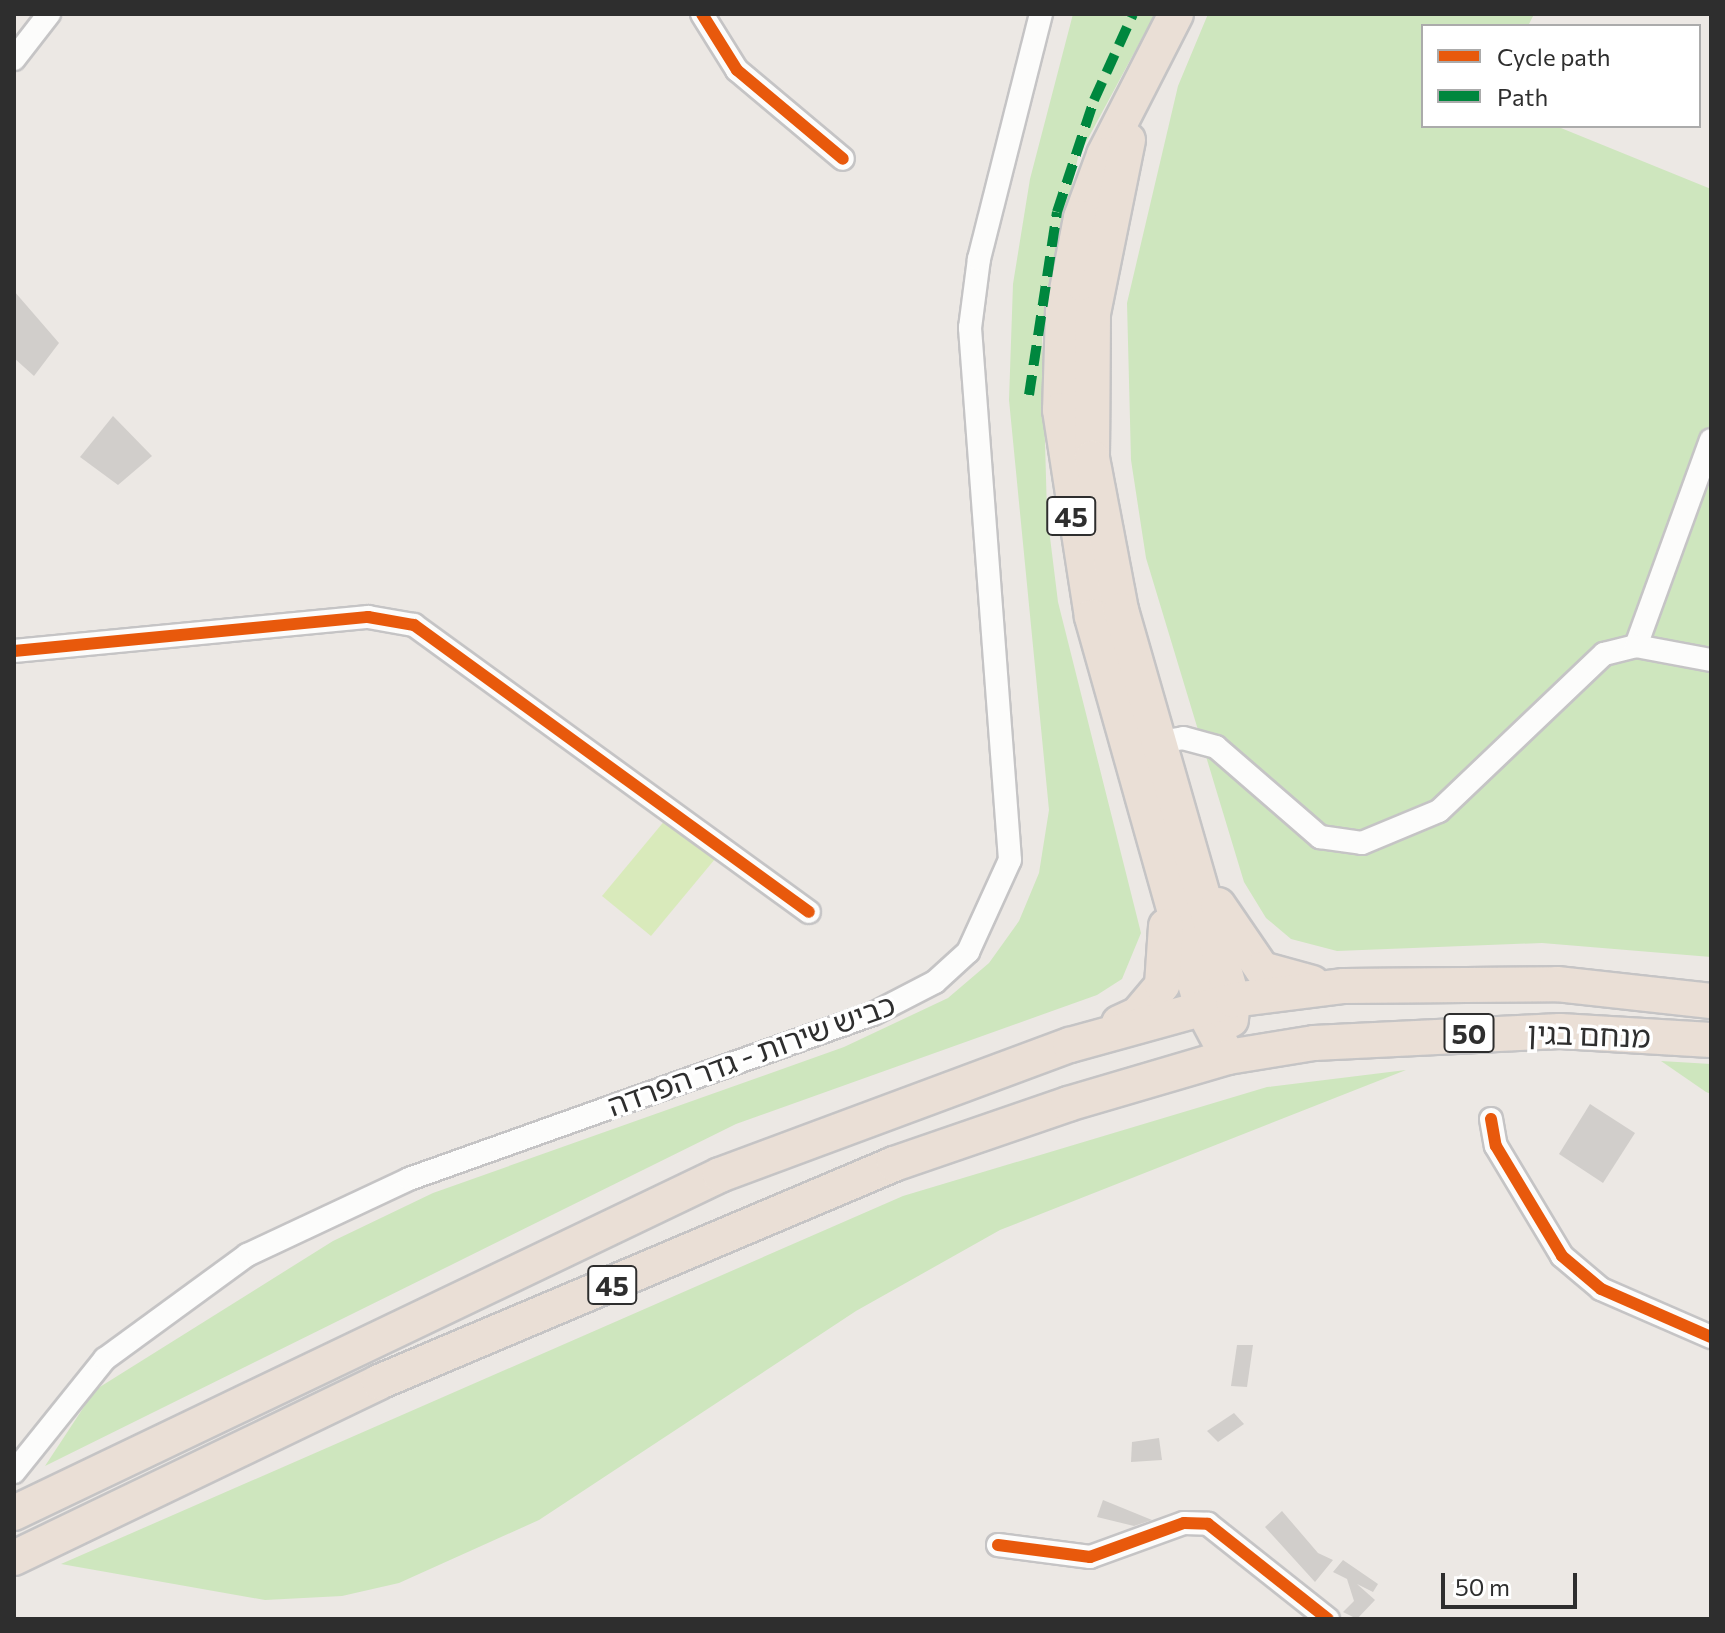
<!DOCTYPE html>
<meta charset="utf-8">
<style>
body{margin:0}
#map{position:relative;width:1725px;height:1633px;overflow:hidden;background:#ece8e4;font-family:Commissioner,"Noto Sans Hebrew",sans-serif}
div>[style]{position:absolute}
.green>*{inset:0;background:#cee6be}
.pitch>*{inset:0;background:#d9eabb}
.building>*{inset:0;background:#d1cecb}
.roads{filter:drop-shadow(2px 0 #c5c4c5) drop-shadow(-2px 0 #c5c4c5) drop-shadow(0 2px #c5c4c5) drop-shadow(0 -2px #c5c4c5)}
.minor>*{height:22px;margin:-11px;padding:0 11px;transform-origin:11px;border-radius:11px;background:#fcfcfb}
.highway>*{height:34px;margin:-17px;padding:0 17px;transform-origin:17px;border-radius:17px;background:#eadfd6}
.quiet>*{height:10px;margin-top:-5px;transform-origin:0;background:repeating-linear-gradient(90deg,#00873e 0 20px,transparent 0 30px)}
.cycleway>*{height:12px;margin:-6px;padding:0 6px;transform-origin:6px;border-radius:6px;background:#e8590c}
span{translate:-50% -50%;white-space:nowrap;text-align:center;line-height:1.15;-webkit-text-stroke:7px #fff;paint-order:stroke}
.shield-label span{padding:2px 6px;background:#fff;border:2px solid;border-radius:6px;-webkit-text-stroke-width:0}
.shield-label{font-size:28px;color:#2e2e2e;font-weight:700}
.street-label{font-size:30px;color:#2e2e2e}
.frame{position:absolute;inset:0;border:16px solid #2e2e2e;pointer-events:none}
.legend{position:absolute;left:1421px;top:24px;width:280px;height:104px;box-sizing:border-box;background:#fff;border:2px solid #ababab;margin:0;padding:10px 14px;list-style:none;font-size:24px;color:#2e2e2e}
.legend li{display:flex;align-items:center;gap:16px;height:40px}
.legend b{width:40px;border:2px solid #ababab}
.scale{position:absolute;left:1441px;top:1573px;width:136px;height:36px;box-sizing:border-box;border:4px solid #2e2e2e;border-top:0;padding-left:10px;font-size:24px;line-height:28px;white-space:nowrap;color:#2e2e2e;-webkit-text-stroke:6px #fff;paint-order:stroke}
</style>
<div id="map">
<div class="green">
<i style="clip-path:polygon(1073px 14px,1155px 14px,1078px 157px,1042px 334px,1047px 513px,1058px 602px,1141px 933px,1122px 979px,1097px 995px,736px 1124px,45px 1466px,95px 1390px,333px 1241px,433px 1193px,844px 1047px,948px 998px,989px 963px,1019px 921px,1039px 873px,1049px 810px,1009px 400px,1013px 284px,1030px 179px)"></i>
<i style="clip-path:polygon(1208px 14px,1534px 14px,1528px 26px,1423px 26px,1423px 126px,1556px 126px,1711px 189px,1711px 957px,1542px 943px,1337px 951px,1291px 939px,1266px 918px,1244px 882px,1146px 558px,1131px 460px,1127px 303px,1178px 86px)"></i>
<i style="clip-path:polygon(1661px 1061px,1711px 1064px,1711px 1094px,1706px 1092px)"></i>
<i style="clip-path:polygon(1406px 1070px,1000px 1230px,856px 1311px,539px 1520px,399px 1583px,342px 1596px,265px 1600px,61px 1564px,903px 1196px,1267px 1087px)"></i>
</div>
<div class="pitch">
<i style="clip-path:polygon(666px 819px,715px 859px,651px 936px,602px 896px)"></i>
</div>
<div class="building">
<i style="clip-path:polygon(14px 291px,59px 343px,34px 376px,14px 358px)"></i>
<i style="clip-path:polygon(113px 416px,152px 456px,118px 485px,80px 457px)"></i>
<i style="clip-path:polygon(1590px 1104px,1635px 1133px,1603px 1183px,1559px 1154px)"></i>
<i style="clip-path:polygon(1237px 1345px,1253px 1345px,1247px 1387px,1231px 1386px)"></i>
<i style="clip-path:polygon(1234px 1413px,1244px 1424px,1218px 1442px,1207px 1431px)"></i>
<i style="clip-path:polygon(1159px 1438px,1162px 1460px,1131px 1462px,1132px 1442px)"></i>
<i style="clip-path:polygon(1103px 1500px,1152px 1520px,1134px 1526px,1097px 1517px)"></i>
<i style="clip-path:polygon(1282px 1511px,1318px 1553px,1333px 1560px,1315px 1582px,1265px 1527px)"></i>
<i style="clip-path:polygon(1343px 1560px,1378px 1584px,1373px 1592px,1357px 1584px,1375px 1600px,1357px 1619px,1343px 1612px,1354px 1601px,1347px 1579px,1333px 1572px)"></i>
</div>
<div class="roads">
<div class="minor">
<i style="left:702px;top:14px;width:66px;rotate:58deg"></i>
<i style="left:737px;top:70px;width:138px;rotate:40deg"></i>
<i style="left:14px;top:59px;width:57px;rotate:-52.1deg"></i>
<i style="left:1636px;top:646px;width:219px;rotate:-70deg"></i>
<i style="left:14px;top:651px;width:356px;rotate:-5.5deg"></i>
<i style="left:368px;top:617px;width:47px;rotate:9.9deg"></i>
<i style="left:414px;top:625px;width:488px;rotate:36deg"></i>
<i style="left:1159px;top:742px;width:24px;rotate:-9deg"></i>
<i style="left:1183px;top:738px;width:34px;rotate:15deg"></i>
<i style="left:1216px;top:747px;width:138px;rotate:40.9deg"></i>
<i style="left:1320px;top:837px;width:42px;rotate:8.1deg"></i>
<i style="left:1362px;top:843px;width:83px;rotate:-22.6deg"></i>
<i style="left:1439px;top:811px;width:228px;rotate:-43.6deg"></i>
<i style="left:1604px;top:654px;width:33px;rotate:-14deg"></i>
<i style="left:1636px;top:646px;width:76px;rotate:10.6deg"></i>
<i style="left:1491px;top:1119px;width:27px;rotate:80deg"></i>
<i style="left:1496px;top:1146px;width:128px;rotate:59deg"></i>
<i style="left:1562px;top:1256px;width:51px;rotate:40.2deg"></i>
<i style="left:1601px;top:1289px;width:120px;rotate:23.6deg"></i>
<i style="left:14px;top:1472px;width:145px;rotate:-51.2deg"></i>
<i style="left:105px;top:1359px;width:176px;rotate:-36.2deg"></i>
<i style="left:247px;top:1255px;width:179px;rotate:-25.1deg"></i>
<i style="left:409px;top:1179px;width:492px;rotate:-19.6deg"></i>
<i style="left:873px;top:1014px;width:70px;rotate:-27.3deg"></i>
<i style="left:935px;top:982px;width:45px;rotate:-42.3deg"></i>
<i style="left:968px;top:952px;width:101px;rotate:-65.5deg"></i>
<i style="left:1010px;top:860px;width:534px;rotate:-94.3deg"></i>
<i style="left:970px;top:328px;width:70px;rotate:-82.6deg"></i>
<i style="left:979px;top:259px;width:253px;rotate:-75.8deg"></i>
<i style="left:998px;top:1545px;width:93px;rotate:7.4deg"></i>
<i style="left:1090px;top:1557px;width:100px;rotate:-19.9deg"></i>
<i style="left:1184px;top:1523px;width:24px;rotate:2deg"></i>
<i style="left:1208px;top:1524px;width:153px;rotate:38.4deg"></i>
</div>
<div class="highway">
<i style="left:1176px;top:14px;width:158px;rotate:117.1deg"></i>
<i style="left:1104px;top:155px;width:67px;rotate:110.1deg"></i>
<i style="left:1081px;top:218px;width:95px;rotate:101deg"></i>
<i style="left:1063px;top:311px;width:99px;rotate:91.7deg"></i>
<i style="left:1060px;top:410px;width:209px;rotate:81.2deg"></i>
<i style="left:1092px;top:617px;width:406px;rotate:74.3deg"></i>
<i style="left:1202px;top:1008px;width:55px;rotate:62deg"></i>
<i style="left:1128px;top:140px;width:177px;rotate:101.4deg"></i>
<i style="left:1093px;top:314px;width:144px;rotate:90.4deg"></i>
<i style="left:1092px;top:458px;width:155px;rotate:79.2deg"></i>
<i style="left:1121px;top:610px;width:406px;rotate:74deg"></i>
<i style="left:1233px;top:1000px;width:20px;rotate:96deg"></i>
<i style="left:1218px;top:905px;width:78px;rotate:55.5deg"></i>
<i style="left:1262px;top:969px;width:52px;rotate:15.6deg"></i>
<i style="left:1119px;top:1023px;width:21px;rotate:-25deg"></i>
<i style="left:1138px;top:1014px;width:38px;rotate:-50deg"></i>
<i style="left:1162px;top:985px;width:59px;rotate:-86.1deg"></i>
<i style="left:14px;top:1513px;width:783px;rotate:-25.58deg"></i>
<i style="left:720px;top:1175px;width:373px;rotate:-20.4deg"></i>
<i style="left:1070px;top:1045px;width:169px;rotate:-15.4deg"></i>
<i style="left:1233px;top:1000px;width:112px;rotate:-7.2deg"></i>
<i style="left:1344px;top:986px;width:213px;rotate:-0.5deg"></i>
<i style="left:1557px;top:984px;width:155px;rotate:6.3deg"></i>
<i style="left:14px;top:1558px;width:405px;rotate:-25.7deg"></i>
<i style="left:379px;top:1382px;width:559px;rotate:-22.94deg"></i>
<i style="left:894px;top:1164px;width:184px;rotate:-19deg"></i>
<i style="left:1068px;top:1104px;width:167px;rotate:-16.4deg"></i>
<i style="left:1228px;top:1057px;width:87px;rotate:-9.2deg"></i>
<i style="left:1314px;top:1043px;width:246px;rotate:-2.8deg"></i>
<i style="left:1560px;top:1031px;width:151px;rotate:3.4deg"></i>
</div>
</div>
<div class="quiet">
<i style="left:1029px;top:395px;width:185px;rotate:-81.3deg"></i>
<i style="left:1057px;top:212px;width:118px;rotate:-71.7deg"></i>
<i style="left:1094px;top:100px;width:94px;rotate:-65.6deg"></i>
</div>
<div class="cycleway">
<i style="left:702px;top:14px;width:66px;rotate:58deg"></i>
<i style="left:737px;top:70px;width:138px;rotate:40deg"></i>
<i style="left:14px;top:651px;width:356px;rotate:-5.5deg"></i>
<i style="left:368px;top:617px;width:47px;rotate:9.9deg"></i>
<i style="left:414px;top:625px;width:488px;rotate:36deg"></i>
<i style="left:1491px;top:1119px;width:27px;rotate:80deg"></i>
<i style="left:1496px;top:1146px;width:128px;rotate:59deg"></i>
<i style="left:1562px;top:1256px;width:51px;rotate:40.2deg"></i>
<i style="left:1601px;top:1289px;width:120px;rotate:23.6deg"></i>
<i style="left:998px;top:1545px;width:93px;rotate:7.4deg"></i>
<i style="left:1090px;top:1557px;width:100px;rotate:-19.9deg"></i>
<i style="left:1184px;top:1523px;width:24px;rotate:2deg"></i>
<i style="left:1208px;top:1524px;width:153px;rotate:38.4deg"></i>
</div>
<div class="shield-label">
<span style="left:1071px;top:516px">45</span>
<span style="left:1469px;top:1033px">50</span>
<span style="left:612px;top:1285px">45</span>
</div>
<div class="street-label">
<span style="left:1589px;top:1034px;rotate:2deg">מנחם בגין</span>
<span style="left:751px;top:1054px;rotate:-20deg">כביש שירות - גדר הפרדה</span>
</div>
<div class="frame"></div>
<ul class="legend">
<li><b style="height:10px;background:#e8590c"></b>Cycle path</li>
<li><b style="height:10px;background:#00873e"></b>Path</li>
</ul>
<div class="scale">50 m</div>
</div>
